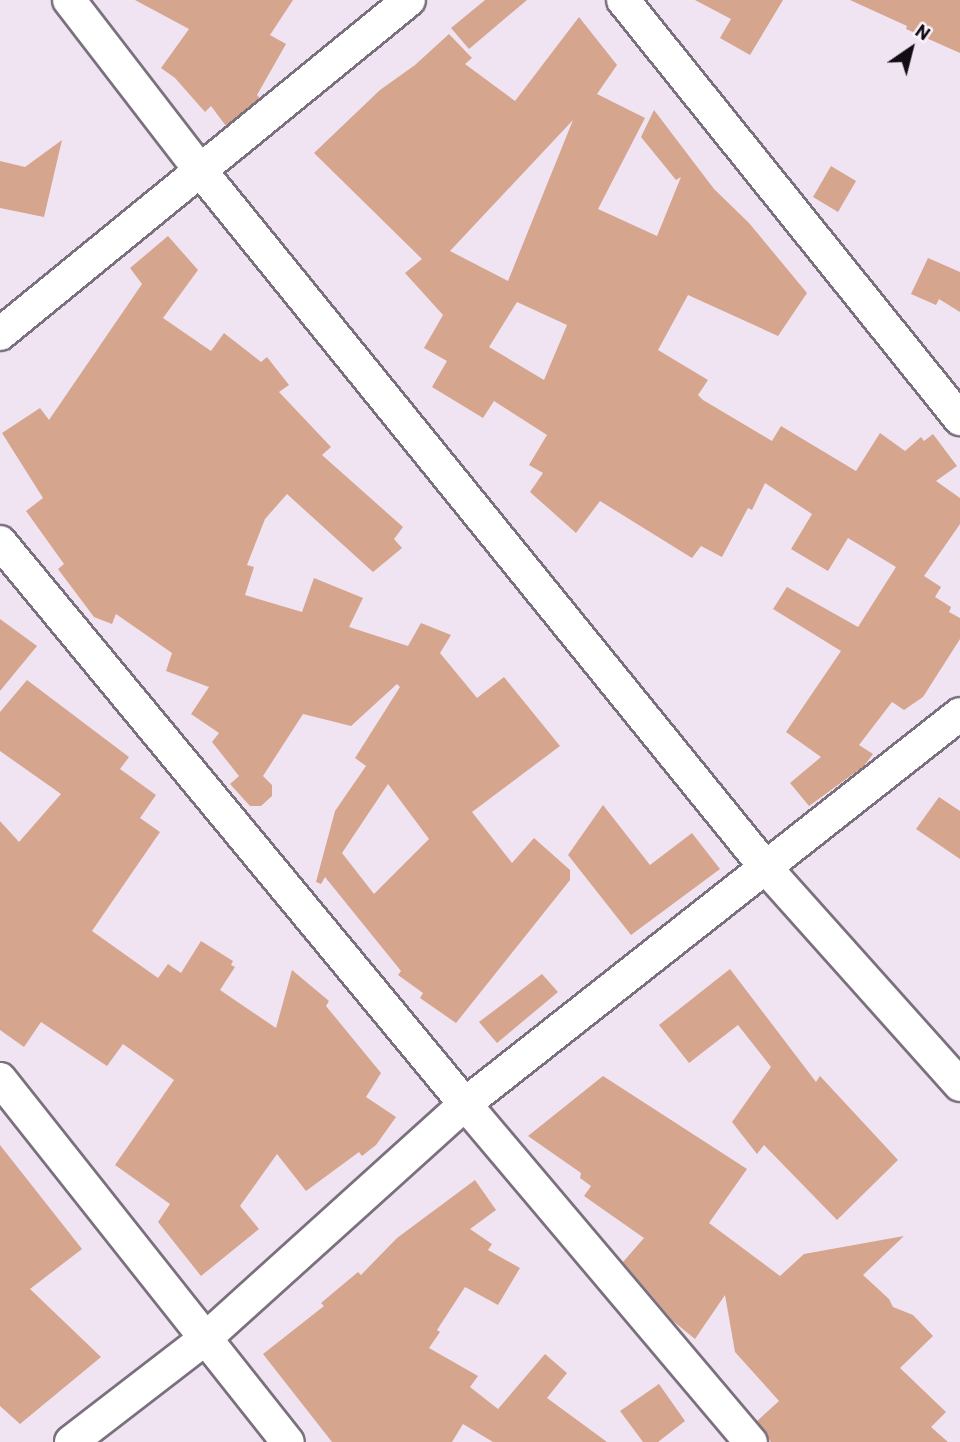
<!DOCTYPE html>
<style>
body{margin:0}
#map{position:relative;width:960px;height:1442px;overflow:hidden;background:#f0e4f3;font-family:Barlow,sans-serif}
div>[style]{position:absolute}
.building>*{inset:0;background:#d5a58e}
.roads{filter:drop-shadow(2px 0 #7b707d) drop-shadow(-2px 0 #7b707d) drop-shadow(0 2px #7b707d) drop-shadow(0 -2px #7b707d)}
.street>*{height:32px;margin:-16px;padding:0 16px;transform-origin:16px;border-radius:16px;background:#fff}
span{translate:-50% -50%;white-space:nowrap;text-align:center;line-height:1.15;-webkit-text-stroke:5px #fcf2fe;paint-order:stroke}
.north{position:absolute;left:876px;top:14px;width:70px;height:70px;-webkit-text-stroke:5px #fcf2fe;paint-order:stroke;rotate:35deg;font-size:19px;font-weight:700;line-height:28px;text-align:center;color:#120d12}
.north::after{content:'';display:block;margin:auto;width:24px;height:32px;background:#120d12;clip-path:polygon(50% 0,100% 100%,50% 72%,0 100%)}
</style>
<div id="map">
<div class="building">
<i style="clip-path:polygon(135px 0,293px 0,270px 35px,286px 44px,257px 95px,260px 98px,226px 126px,211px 106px,205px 112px,175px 78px,161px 68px,189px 29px)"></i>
<i style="clip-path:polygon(485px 0,527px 0,469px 49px,451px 28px)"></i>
<i style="clip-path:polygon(695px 0,783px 0,750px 55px,720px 38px,731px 19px)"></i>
<i style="clip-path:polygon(850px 0,960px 0,960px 53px,906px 29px,907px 26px)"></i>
<i style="clip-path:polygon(evenodd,579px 17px,617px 65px,597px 94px,645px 118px,598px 209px,657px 236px,681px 177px,676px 180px,641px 137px,654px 110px,714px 189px,749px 223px,807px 293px,778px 336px,688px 295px,658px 350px,708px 380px,698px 395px,703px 400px,772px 441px,781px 426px,856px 471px,880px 433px,905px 451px,921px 437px,924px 441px,933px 434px,957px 466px,936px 481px,960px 498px,960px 524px,924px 576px,941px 587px,935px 597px,951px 607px,949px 612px,960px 618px,960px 639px,923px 697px,904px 710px,892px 702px,859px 745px,873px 754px,864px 766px,809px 806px,790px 783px,821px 757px,786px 732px,841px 651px,773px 609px,787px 587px,858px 627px,896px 567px,848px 538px,828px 571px,791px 549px,812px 514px,765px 483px,752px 510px,748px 508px,722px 557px,701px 546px,692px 558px,600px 501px,576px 533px,530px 492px,543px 473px,529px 465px,547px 435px,494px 401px,483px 418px,432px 387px,447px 361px,424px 348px,443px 315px,405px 273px,422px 259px,314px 153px,380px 90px,415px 65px,449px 34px,472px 58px,465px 64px,515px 101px,579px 17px,573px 120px,508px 281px,450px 251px,573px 120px,579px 17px,517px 302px,567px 325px,544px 380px,489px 347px,517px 302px)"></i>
<i style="clip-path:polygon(62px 140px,44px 217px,0 208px,0 161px,25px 167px)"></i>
<i style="clip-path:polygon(831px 166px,856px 181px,838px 212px,813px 197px)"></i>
<i style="clip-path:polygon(evenodd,168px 236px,198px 270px,163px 318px,211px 351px,224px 333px,261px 362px,267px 357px,289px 385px,279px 392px,331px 447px,322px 455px,403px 527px,394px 539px,402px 548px,373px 572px,287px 494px,265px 519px,247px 565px,254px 567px,245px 595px,302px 612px,314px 578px,363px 598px,349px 627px,408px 646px,421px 623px,451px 635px,440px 653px,477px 698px,504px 677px,560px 746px,472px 812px,512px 863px,534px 838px,570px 870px,570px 880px,456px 1023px,420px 998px,423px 993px,398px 975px,401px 971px,325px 877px,321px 884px,316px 882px,335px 811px,366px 766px,355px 758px,400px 687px,397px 684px,351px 726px,303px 714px,263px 776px,272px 785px,272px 796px,261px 806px,250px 806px,230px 784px,239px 776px,212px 742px,219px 733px,191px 714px,209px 687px,166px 671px,172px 653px,116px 614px,112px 624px,94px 617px,58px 569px,64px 564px,26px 511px,43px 498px,2px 433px,40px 408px,49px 420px,142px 284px,130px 268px,168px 236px,388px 784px,429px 839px,374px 894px,342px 853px,388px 784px)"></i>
<i style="clip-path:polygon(928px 258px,960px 272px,960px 312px,939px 299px,936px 305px,911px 294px)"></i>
<i style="clip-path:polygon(0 619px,37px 646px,0 691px)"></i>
<i style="clip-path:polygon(27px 680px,129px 757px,120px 769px,156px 795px,140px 818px,160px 832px,92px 931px,158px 978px,168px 964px,181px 973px,201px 941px,233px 961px,231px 965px,235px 967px,220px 990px,276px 1028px,292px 970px,329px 1001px,326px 1006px,381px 1073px,366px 1097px,396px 1117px,376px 1145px,362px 1156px,359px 1152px,306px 1191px,277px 1154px,240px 1206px,259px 1229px,201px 1276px,158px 1222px,170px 1204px,115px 1165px,174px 1080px,123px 1044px,107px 1066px,41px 1022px,24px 1047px,0 1030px,0 821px,19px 842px,61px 794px,0 751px,0 712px)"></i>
<i style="clip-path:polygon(939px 797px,960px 811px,960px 859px,916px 829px)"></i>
<i style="clip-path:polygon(603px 805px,650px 865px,692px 833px,720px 869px,631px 935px,568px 855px)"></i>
<i style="clip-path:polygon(730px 969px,816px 1082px,820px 1076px,898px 1160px,837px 1220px,764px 1145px,757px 1154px,732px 1122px,771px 1067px,738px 1025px,689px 1063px,659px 1025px)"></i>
<i style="clip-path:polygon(542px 974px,558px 992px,497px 1043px,479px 1022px)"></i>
<i style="clip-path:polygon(603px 1076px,747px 1169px,709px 1223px,780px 1276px,804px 1254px,904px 1236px,863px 1275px,889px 1299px,893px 1307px,913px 1315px,933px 1336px,900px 1368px,946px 1412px,931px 1427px,948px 1442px,771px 1442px,757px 1421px,779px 1401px,735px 1352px,725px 1295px,695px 1339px,673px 1321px,623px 1262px,644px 1238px,584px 1196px,591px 1186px,580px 1178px,581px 1173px,528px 1136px)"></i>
<i style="clip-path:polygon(0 1145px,82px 1249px,30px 1289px,101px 1357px,20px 1424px,0 1406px)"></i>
<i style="clip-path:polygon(475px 1180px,496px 1210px,470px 1229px,492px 1244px,488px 1250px,520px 1268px,498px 1305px,465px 1287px,437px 1330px,440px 1332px,429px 1348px,478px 1376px,470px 1387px,498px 1409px,545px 1354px,567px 1373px,547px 1398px,607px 1442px,493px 1442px,463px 1424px,452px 1442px,332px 1442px,263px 1354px,324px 1306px,321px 1303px,358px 1272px,361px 1275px,397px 1238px)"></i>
<i style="clip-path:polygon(659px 1384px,685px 1421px,658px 1442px,643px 1442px,620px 1411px)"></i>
</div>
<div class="roads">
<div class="street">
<i style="left:69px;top:0;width:215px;rotate:52.4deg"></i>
<i style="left:200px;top:170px;width:899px;rotate:50.96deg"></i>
<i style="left:766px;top:868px;width:291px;rotate:48.2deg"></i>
<i style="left:623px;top:0;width:538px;rotate:51.19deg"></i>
<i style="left:0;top:334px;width:528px;rotate:-39.24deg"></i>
<i style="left:0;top:542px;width:729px;rotate:50.4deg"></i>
<i style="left:465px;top:1104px;width:443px;rotate:49.8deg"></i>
<i style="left:0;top:1079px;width:463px;rotate:51.6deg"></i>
<i style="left:71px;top:1442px;width:170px;rotate:-37.6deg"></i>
<i style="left:206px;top:1338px;width:349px;rotate:-42.1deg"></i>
<i style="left:465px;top:1104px;width:630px;rotate:-38.23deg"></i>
</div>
</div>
<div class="north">N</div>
</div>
